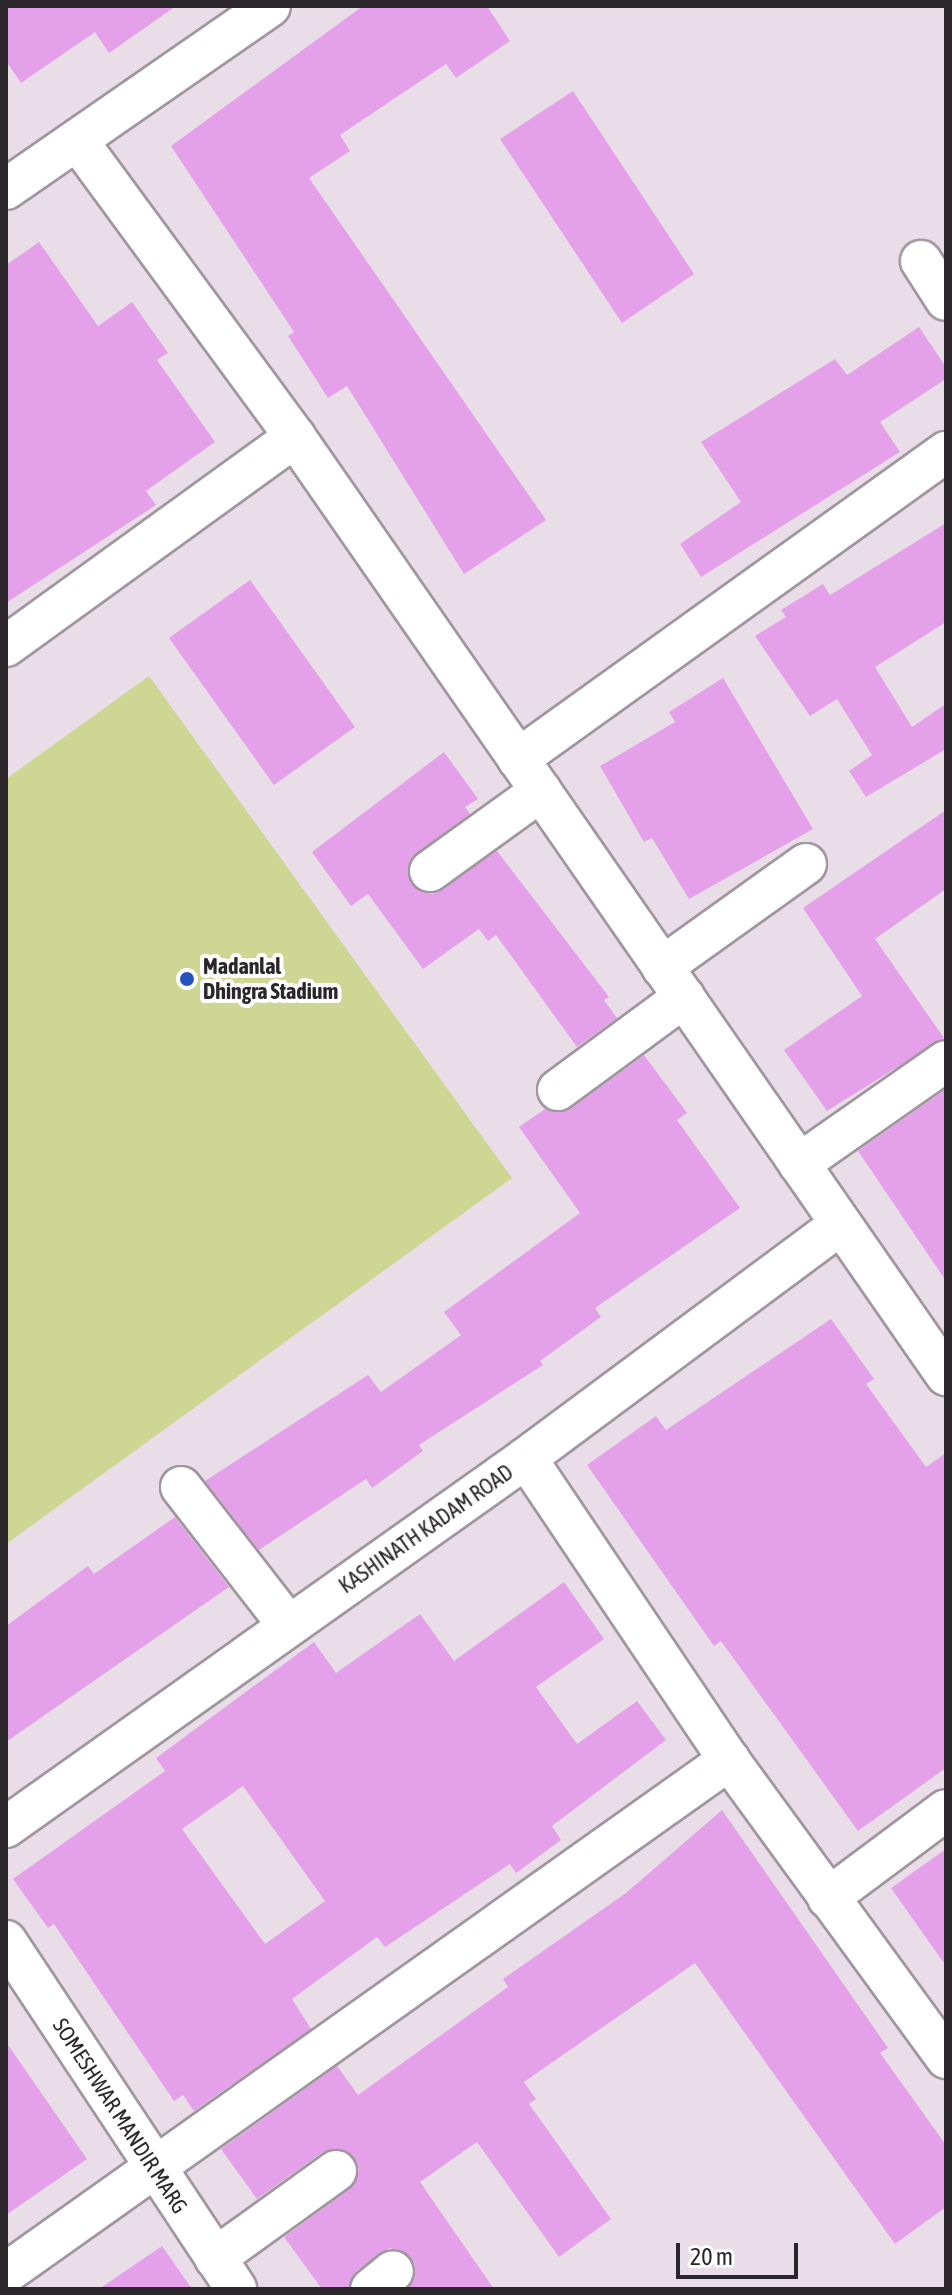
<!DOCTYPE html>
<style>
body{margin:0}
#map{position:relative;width:952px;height:2295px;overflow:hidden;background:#e9dee8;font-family:"Asap Condensed",sans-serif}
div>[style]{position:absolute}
.green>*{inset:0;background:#cdd693}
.building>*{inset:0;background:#e4a1e9}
.roads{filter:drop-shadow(2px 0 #a0969f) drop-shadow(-2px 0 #a0969f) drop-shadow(0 2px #a0969f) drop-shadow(0 -2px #a0969f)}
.minor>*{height:40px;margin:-20px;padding:0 20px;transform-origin:20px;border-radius:20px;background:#fff}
.dots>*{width:22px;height:22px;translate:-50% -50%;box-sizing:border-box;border:4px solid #fff;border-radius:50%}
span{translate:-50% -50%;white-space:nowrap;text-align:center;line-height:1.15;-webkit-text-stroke:8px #fff;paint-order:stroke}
.poi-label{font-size:22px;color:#2a262a;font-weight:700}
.left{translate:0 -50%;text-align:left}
.street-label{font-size:22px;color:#2a262a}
.frame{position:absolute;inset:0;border:8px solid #2a262a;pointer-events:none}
.scale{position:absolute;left:676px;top:2243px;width:122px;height:36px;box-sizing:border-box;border:4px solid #2a262a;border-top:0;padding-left:10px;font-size:24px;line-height:28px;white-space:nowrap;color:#2a262a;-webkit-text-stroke:6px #fff;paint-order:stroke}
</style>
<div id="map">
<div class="green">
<i style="clip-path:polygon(149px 676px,512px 1178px,6px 1544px,6px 779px)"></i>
</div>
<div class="building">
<i style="clip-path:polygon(6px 6px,176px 6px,109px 53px,95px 32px,21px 83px,6px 61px)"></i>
<i style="clip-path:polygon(363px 6px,487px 6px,510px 41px,456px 78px,446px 64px,340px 135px,350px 151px,309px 178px,546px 520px,464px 574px,347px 386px,328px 398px,288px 336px,294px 332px,171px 146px)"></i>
<i style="clip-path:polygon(573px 91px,694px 274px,622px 323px,500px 139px)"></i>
<i style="clip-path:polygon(39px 242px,98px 326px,132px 302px,168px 353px,157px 360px,215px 442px,146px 491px,156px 505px,6px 603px,6px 265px)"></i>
<i style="clip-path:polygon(919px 327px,946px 367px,946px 379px,880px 422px,900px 452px,701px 577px,680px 544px,741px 502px,701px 442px,835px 359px,847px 375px)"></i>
<i style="clip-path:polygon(946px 523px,946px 622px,875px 667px,912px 727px,946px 704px,946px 749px,866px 797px,849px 771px,872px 755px,837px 699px,810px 716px,755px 636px,786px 617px,781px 610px,823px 584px,830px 595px)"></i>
<i style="clip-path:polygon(250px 580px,355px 727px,274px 785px,169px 638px)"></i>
<i style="clip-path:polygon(723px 678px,813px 829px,689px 899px,652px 838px,644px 842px,600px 766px,675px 722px,669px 712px)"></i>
<i style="clip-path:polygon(444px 752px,478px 799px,465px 807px,470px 814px,409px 861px,411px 884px,433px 894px,497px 851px,609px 997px,604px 1000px,617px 1018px,577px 1047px,496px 935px,488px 941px,479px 929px,423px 969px,368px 894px,351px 906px,312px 852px)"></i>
<i style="clip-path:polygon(946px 810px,946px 889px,875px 939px,944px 1038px,827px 1111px,784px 1050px,862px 996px,803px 908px)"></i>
<i style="clip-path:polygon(644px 1055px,687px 1113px,677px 1120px,740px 1208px,595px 1308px,601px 1317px,540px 1361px,543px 1365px,419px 1445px,423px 1451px,372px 1488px,366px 1479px,259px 1550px,205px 1481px,368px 1375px,381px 1392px,461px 1335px,444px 1312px,580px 1213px,519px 1127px,545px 1109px,572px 1108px)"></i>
<i style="clip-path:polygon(946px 1089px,946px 1281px,858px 1151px)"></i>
<i style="clip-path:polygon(831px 1319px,874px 1379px,866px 1384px,926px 1467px,946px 1453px,946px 1768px,858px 1831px,721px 1641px,714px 1646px,587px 1465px,656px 1416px,666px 1430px)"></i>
<i style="clip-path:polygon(175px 1517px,229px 1587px,6px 1742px,6px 1626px,88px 1566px,94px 1574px)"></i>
<i style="clip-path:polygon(evenodd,564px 1582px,604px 1639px,536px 1687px,577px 1744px,637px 1701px,666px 1740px,552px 1826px,561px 1840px,516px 1873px,510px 1864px,385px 1947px,377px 1937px,292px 1999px,311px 2029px,194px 2111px,183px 2095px,174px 2101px,54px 1924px,48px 1928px,13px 1879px,165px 1771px,156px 1758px,314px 1642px,336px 1673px,420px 1614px,454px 1661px,564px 1582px,243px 1786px,325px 1901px,265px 1944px,182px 1829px,243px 1786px)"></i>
<i style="clip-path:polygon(722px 1810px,888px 2048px,880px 2053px,946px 2145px,946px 2207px,895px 2244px,695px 1963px,524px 2082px,536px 2099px,529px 2104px,611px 2219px,559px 2257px,477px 2142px,420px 2182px,494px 2289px,407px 2289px,415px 2267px,410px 2256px,390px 2248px,356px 2271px,349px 2289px,322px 2289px,284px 2237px,350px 2189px,359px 2170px,354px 2157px,345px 2150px,323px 2152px,257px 2199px,221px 2149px,337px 2066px,358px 2095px,508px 1987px,503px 1979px,626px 1893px)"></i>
<i style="clip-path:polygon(946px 1849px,946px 1966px,891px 1888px)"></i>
<i style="clip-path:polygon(6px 2042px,87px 2159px,6px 2215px)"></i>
<i style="clip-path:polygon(162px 2246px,192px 2289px,99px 2289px)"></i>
</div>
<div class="roads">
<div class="minor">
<i style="left:77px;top:140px;width:368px;rotate:53.7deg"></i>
<i style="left:295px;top:437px;width:1142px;rotate:55.24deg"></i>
<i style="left:6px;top:189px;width:321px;rotate:-34.7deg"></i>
<i style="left:921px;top:261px;width:46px;rotate:57.3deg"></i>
<i style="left:6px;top:646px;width:357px;rotate:-35.9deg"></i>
<i style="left:518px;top:759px;width:527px;rotate:-35.65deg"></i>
<i style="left:430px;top:871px;width:137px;rotate:-35.8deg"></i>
<i style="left:662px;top:967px;width:177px;rotate:-35.6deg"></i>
<i style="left:558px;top:1090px;width:157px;rotate:-36.4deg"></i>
<i style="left:799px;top:1164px;width:179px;rotate:-35deg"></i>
<i style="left:526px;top:1458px;width:364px;rotate:56.1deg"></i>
<i style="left:729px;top:1760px;width:369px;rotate:53.9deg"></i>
<i style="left:181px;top:1487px;width:176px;rotate:52.2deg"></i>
<i style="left:6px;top:1827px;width:638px;rotate:-35.36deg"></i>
<i style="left:526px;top:1458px;width:392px;rotate:-36.6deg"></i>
<i style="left:828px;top:1898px;width:147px;rotate:-36.7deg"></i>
<i style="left:6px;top:1941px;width:417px;rotate:56.5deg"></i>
<i style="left:215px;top:2258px;width:149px;rotate:-35.7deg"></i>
<i style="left:6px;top:2273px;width:887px;rotate:-35.36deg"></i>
<i style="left:371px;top:2289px;width:28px;rotate:-39deg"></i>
</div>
</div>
<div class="dots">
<i style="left:187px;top:979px;background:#2453c1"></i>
</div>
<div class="poi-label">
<span class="left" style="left:203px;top:979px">Madanlal<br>Dhingra Stadium</span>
</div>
<div class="street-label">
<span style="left:426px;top:1529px;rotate:-35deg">KASHINATH KADAM ROAD</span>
<span style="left:120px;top:2116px;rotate:57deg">SOMESHWAR MANDIR MARG</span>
</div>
<div class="frame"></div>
<div class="scale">20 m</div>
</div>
